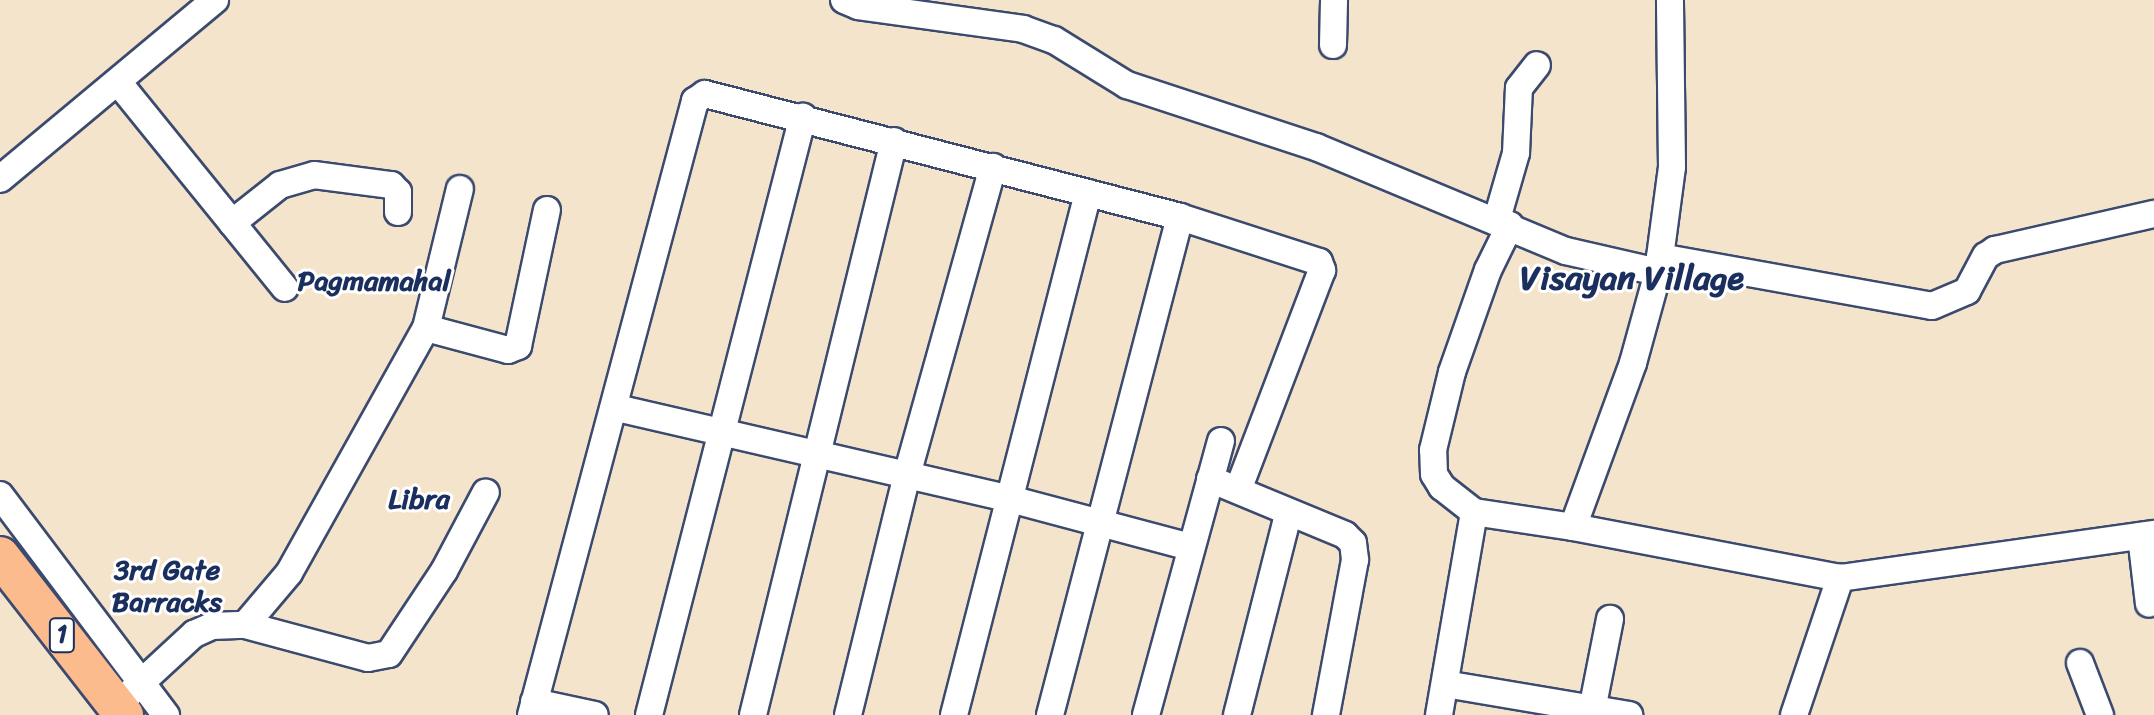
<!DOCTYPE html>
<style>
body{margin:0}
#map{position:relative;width:2154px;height:715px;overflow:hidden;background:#f3e4cb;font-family:Sriracha,sans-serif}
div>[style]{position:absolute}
.roads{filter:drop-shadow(2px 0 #3b4a6e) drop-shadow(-2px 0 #3b4a6e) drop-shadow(0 2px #3b4a6e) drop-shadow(0 -2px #3b4a6e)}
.minor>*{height:26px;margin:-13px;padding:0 13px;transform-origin:13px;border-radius:13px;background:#fff}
.highway>*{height:38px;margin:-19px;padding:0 19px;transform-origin:19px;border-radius:19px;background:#fbbb8d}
span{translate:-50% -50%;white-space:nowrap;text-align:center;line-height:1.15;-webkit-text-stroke:6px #fff;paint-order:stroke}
.shield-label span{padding:2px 6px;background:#fff;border:2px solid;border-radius:6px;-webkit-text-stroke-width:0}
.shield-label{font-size:24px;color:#1b2f5e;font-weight:700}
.neighbourhood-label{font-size:28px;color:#1b2f5e;font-weight:700}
.district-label{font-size:34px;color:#1b2f5e;font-weight:700}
</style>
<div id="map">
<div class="roads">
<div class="minor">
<i style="left:844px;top:0;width:15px;rotate:23deg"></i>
<i style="left:858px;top:6px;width:167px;rotate:7.9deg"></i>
<i style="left:1023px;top:29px;width:33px;rotate:20deg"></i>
<i style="left:1054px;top:40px;width:86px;rotate:31.7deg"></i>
<i style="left:1127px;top:85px;width:199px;rotate:18.2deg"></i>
<i style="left:1316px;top:147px;width:271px;rotate:22.6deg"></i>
<i style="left:1566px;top:251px;width:94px;rotate:12.9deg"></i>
<i style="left:1333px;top:45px;width:45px;rotate:-88.7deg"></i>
<i style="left:118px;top:82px;width:265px;rotate:51deg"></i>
<i style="left:0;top:179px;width:280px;rotate:-39.8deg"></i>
<i style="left:1497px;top:219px;width:69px;rotate:-73.9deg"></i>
<i style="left:1516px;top:153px;width:65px;rotate:-87.4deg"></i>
<i style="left:1519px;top:88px;width:29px;rotate:-52deg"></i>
<i style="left:232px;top:223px;width:61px;rotate:-38.4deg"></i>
<i style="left:280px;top:185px;width:35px;rotate:-16deg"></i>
<i style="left:314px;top:175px;width:78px;rotate:7.4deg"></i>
<i style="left:391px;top:185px;width:10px;rotate:45deg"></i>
<i style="left:398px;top:192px;width:20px;rotate:90deg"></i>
<i style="left:1660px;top:257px;width:276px;rotate:10.2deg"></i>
<i style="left:1932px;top:306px;width:38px;rotate:-23deg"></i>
<i style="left:1967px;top:291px;width:40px;rotate:-62deg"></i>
<i style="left:1986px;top:256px;width:11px;rotate:-34deg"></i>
<i style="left:1995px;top:250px;width:163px;rotate:-12.8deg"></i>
<i style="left:426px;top:328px;width:85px;rotate:15deg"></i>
<i style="left:508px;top:350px;width:11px;rotate:-22deg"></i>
<i style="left:518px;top:346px;width:139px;rotate:-78deg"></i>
<i style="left:617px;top:408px;width:403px;rotate:13deg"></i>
<i style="left:1010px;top:499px;width:186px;rotate:14.9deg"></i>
<i style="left:1210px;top:479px;width:146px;rotate:22.5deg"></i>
<i style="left:1345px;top:535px;width:11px;rotate:45deg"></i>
<i style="left:1353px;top:543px;width:17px;rotate:83deg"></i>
<i style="left:1355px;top:560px;width:158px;rotate:100.6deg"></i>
<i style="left:0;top:495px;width:276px;rotate:53deg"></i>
<i style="left:1474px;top:512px;width:41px;rotate:-142deg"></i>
<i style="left:1442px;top:487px;width:15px;rotate:-122deg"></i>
<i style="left:1434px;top:474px;width:24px;rotate:-92deg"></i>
<i style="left:1433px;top:450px;width:80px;rotate:-76.3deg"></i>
<i style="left:1452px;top:372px;width:108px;rotate:-70.6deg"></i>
<i style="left:1488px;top:270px;width:50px;rotate:-63.9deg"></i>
<i style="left:1573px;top:527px;width:272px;rotate:10.8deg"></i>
<i style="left:1840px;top:578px;width:317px;rotate:-8deg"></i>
<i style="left:2141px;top:536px;width:68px;rotate:83.3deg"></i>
<i style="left:245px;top:625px;width:68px;rotate:-49.8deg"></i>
<i style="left:289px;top:573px;width:281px;rotate:-60.8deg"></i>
<i style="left:426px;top:328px;width:143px;rotate:-76.3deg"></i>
<i style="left:2080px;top:663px;width:56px;rotate:69deg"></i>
<i style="left:1445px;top:684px;width:187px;rotate:9.6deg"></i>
<i style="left:534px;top:702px;width:62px;rotate:12deg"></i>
<i style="left:117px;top:705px;width:105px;rotate:-42.7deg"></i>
<i style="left:194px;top:634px;width:20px;rotate:-24deg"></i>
<i style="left:212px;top:626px;width:33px;rotate:-2deg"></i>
<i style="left:245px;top:625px;width:127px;rotate:15deg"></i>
<i style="left:368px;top:658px;width:21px;rotate:-11deg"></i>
<i style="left:389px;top:654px;width:100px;rotate:-56.5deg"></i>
<i style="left:444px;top:571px;width:89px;rotate:-62deg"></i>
<i style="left:531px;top:715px;width:636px;rotate:-75.05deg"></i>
<i style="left:695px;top:101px;width:12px;rotate:-35deg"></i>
<i style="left:705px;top:94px;width:491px;rotate:14.5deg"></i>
<i style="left:1180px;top:217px;width:146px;rotate:17.9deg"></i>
<i style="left:1319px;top:262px;width:9px;rotate:69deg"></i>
<i style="left:1322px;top:270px;width:235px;rotate:110.9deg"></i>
<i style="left:649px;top:715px;width:618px;rotate:-75.58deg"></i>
<i style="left:753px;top:715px;width:591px;rotate:-76.2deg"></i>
<i style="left:848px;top:715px;width:247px;rotate:-76.2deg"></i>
<i style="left:907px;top:475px;width:320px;rotate:-74.4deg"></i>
<i style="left:954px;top:715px;width:539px;rotate:-75.6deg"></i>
<i style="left:1050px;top:715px;width:515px;rotate:-75.37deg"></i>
<i style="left:1146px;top:715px;width:284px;rotate:-74.7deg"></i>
<i style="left:1237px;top:715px;width:206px;rotate:-75.7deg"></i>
<i style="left:1439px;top:715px;width:206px;rotate:-80.2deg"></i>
<i style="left:1474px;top:512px;width:100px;rotate:8.6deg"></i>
<i style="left:1573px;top:527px;width:175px;rotate:-69.9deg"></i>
<i style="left:1633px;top:363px;width:94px;rotate:-74.6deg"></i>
<i style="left:1658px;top:272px;width:106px;rotate:-82.4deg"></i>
<i style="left:1672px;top:167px;width:167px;rotate:-90.7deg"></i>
<i style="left:1591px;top:715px;width:98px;rotate:-78.8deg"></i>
<i style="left:1794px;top:715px;width:145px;rotate:-71.4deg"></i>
</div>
<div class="highway">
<i style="left:0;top:556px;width:202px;rotate:52.1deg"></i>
</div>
</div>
<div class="shield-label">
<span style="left:62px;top:635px">1</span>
</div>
<div class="neighbourhood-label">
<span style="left:374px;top:281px">Pagmamahal</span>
<span style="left:419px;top:499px">Libra</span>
<span style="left:167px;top:586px">3rd Gate<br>Barracks</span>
</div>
<div class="district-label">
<span style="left:1632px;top:279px">Visayan Village</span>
</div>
</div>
